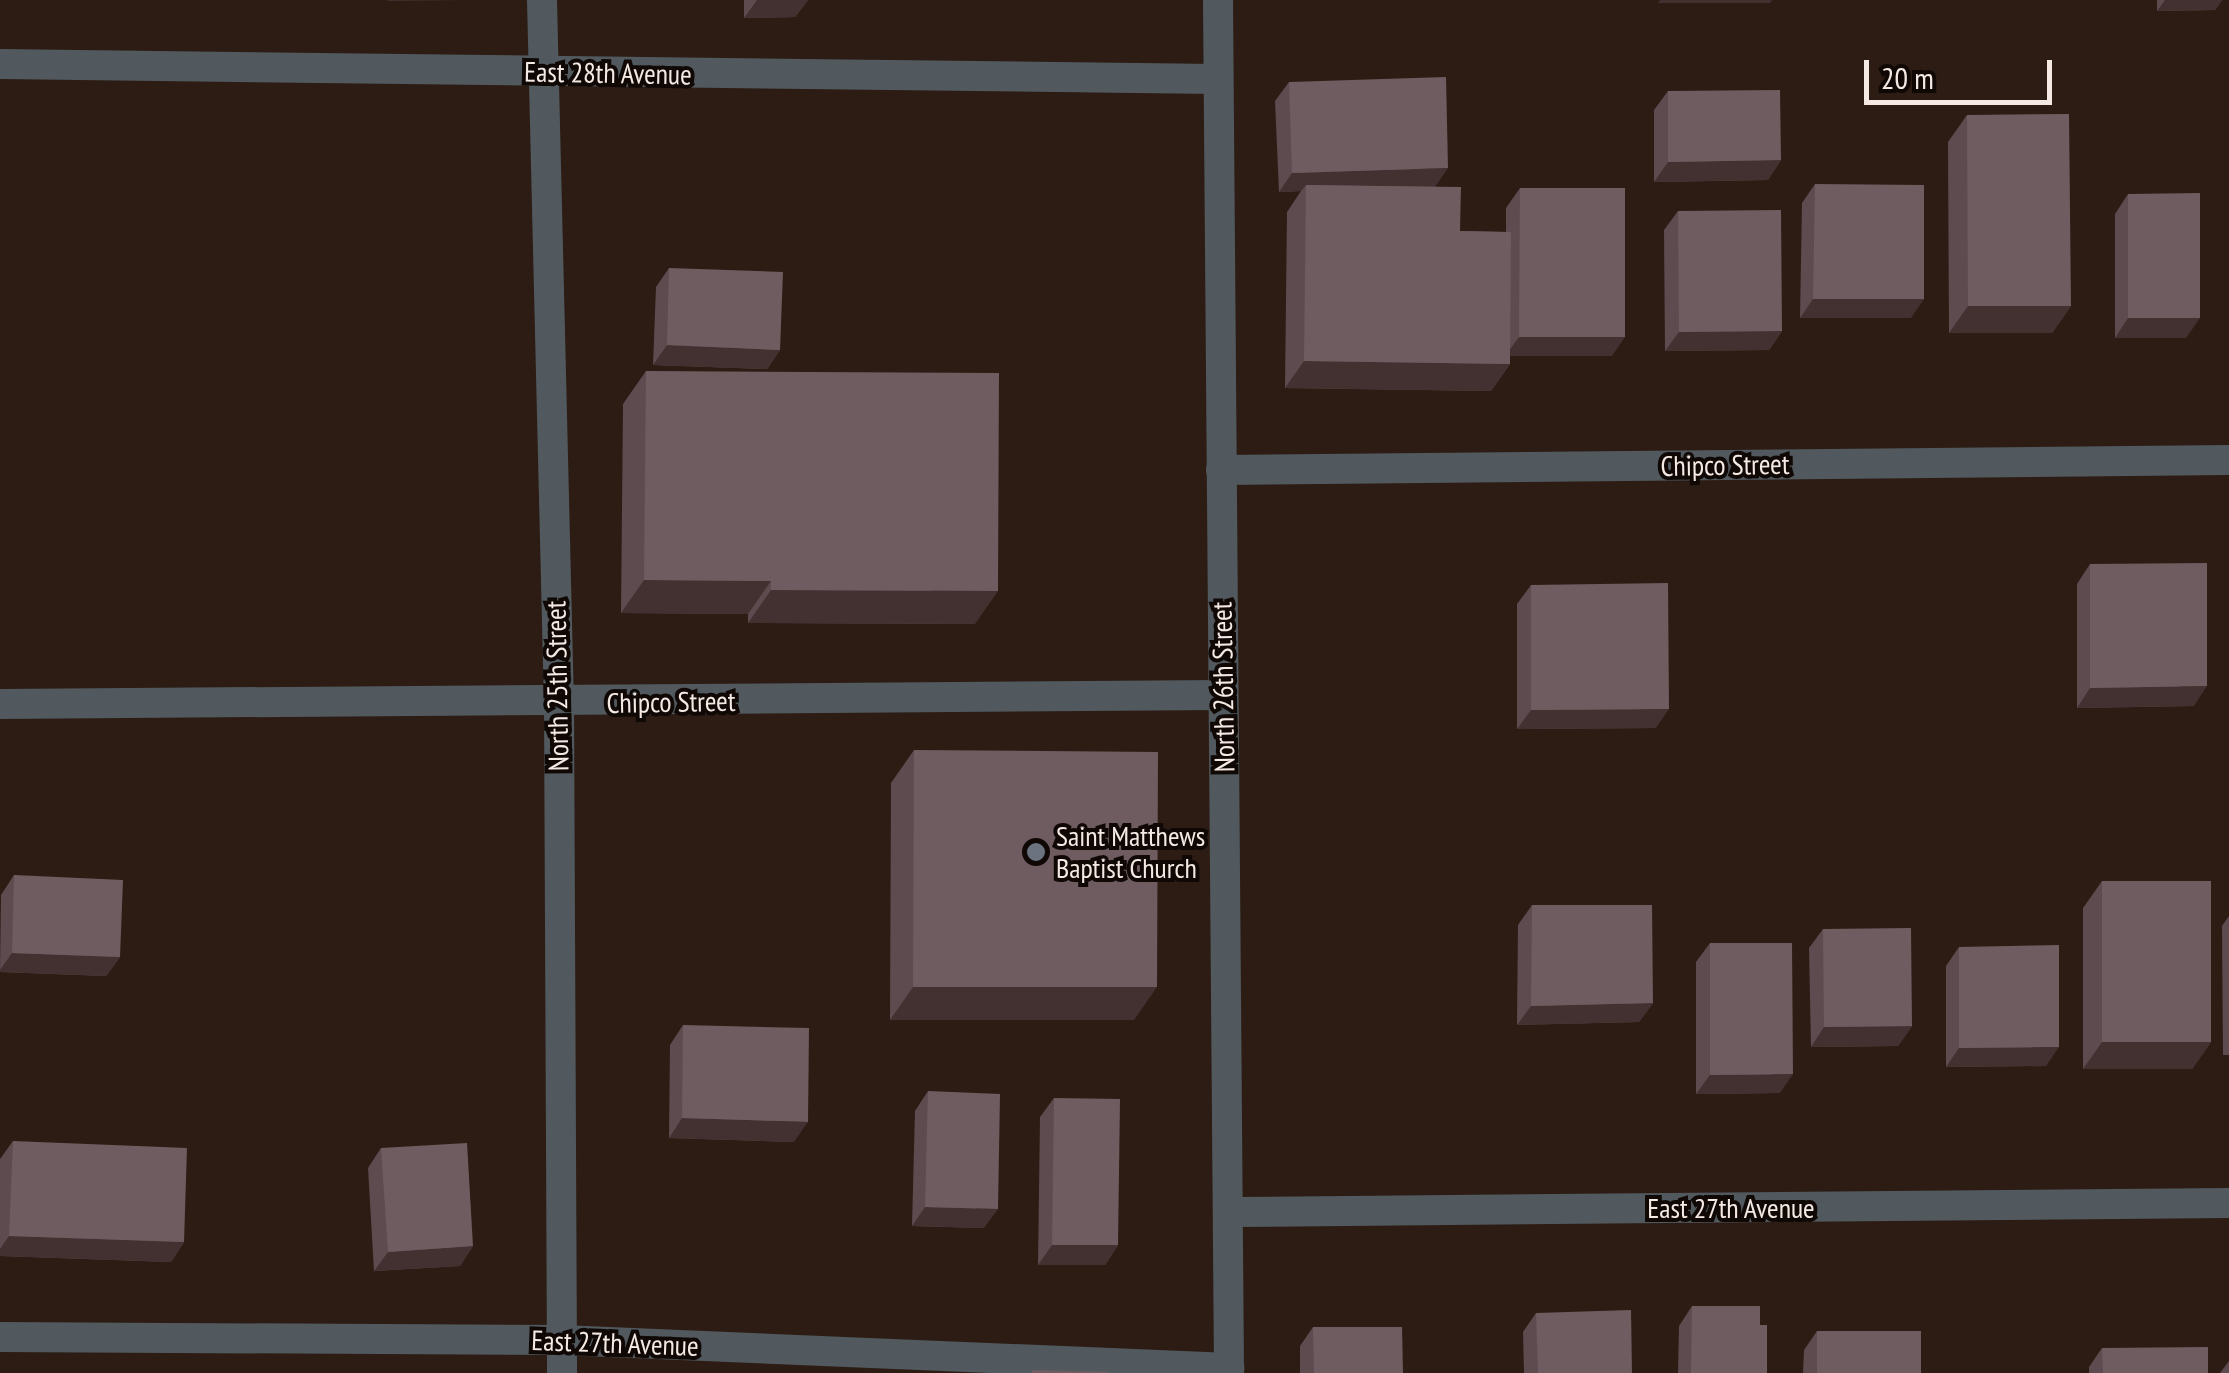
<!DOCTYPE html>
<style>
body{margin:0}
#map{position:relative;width:2229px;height:1373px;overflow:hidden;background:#2c1c14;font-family:"PT Sans Narrow",sans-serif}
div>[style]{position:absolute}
.minor>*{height:30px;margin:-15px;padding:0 15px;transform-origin:15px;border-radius:15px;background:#51595e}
.wall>*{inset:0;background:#5e4b50}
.shaded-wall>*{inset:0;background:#433131}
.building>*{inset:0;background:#6f5c60}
.dots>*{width:28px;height:28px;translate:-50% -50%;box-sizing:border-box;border:5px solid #0f0805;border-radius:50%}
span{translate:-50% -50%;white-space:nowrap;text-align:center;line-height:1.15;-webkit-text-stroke:8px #0f0805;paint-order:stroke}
.street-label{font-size:28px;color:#f5e9e4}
.poi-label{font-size:28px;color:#f5e9e4}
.left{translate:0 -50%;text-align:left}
.scale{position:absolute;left:1864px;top:60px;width:188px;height:45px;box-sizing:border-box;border:5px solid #f5e9e4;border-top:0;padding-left:12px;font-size:30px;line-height:35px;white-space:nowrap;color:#f5e9e4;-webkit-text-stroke:8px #0f0805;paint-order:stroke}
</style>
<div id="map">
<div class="minor">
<i style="left:542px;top:0;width:704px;rotate:88.62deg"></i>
<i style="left:559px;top:704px;width:669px;rotate:89.74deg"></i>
<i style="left:1218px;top:0;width:1373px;rotate:89.54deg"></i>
<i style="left:0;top:64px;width:1216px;rotate:0.71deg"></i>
<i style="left:1221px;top:470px;width:1008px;rotate:-0.57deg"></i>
<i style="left:0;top:704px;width:1222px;rotate:-0.42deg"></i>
<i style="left:1233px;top:1212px;width:996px;rotate:-0.52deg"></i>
<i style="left:0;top:1337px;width:561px;rotate:0.31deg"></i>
<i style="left:561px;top:1340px;width:669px;rotate:2.4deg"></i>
</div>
<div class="wall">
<i style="clip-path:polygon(744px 0,808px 0,795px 17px,744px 18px)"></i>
<i style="clip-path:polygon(2157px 0,2222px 0,2215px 10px,2157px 11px)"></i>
<i style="clip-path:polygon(1289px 82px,1435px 186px,1460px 231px,1506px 232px,1506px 208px,1520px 188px,1612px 356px,1510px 356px,1510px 364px,1491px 391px,1285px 388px,1287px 212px,1301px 191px,1279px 192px,1275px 101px)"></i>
<i style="clip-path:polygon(1668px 91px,1781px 160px,1768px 180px,1654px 182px,1654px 110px)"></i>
<i style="clip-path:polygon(1967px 115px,2071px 306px,2052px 333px,1949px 333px,1948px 142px)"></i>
<i style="clip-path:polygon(1815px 184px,1911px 318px,1800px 318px,1802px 203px)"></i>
<i style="clip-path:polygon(2128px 194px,2186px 338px,2115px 338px,2115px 214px)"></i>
<i style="clip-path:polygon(1678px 211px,1782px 331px,1769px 350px,1665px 351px,1664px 230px)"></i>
<i style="clip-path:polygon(669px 268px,780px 350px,767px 369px,653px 365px,656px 287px)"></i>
<i style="clip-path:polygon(646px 371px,975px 624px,748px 623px,748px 614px,621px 613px,623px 404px)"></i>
<i style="clip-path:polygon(2090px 564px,2194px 706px,2077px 708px,2077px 584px)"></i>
<i style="clip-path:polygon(1531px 585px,1656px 728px,1517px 729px,1517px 604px)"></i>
<i style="clip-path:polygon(914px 750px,1134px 1020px,890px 1020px,891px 783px)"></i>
<i style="clip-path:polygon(14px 875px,120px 957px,106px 976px,0 972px,1px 895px)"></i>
<i style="clip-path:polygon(2102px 881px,2211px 1042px,2192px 1069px,2083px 1069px,2083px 908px)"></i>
<i style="clip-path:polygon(1532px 905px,1653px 1003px,1639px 1022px,1517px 1025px,1518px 925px)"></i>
<i style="clip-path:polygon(2229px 916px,2229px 1055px,2223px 1055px,2222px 926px)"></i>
<i style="clip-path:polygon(1823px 929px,1912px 1026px,1898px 1046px,1811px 1047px,1809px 948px)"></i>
<i style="clip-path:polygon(1710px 943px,1780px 1093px,1696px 1094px,1696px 962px)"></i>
<i style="clip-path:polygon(1959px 947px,2046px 1066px,1946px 1067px,1946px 966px)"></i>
<i style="clip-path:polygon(683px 1025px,794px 1142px,669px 1138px,670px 1045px)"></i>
<i style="clip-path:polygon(928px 1091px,984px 1228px,912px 1226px,915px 1111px)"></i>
<i style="clip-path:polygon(1054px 1098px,1118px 1245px,1105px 1265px,1038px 1265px,1040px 1117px)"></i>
<i style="clip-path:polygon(13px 1141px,184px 1242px,171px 1262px,0 1256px,0 1159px)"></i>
<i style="clip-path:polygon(381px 1148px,473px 1246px,460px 1266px,374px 1271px,368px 1168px)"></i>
<i style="clip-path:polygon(1692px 1306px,1760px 1325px,1767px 1373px,1678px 1373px,1679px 1326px)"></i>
<i style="clip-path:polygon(1536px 1313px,1632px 1373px,1524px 1373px,1523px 1332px)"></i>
<i style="clip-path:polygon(1313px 1327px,1403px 1373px,1300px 1373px,1300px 1346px)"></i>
<i style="clip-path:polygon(1817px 1331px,1921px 1373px,1803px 1373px,1804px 1350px)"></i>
<i style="clip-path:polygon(2102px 1348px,2208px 1373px,2089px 1373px,2089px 1367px)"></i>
<i style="clip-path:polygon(2229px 1361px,2229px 1373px,2220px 1373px)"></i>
</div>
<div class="shaded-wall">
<i style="clip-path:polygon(388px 0,469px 0,387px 1px)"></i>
<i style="clip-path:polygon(757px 0,808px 0,795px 17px,744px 18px)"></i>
<i style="clip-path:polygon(1660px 0,1772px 0,1770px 3px,1658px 3px)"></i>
<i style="clip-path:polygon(2165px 0,2222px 0,2215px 10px,2157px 11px)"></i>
<i style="clip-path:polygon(1781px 160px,1768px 180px,1654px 182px,1668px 162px)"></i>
<i style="clip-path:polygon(1448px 168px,1435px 187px,1306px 185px,1301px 191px,1279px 192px,1292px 173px)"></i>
<i style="clip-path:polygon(1813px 299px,1924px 299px,1911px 318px,1800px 318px)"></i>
<i style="clip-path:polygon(1968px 306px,2071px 306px,2052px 333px,1949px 333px)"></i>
<i style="clip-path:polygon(2128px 318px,2200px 318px,2186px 338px,2115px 338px)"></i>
<i style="clip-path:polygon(1782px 331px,1769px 350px,1665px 351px,1679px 332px)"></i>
<i style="clip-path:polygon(1519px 337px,1625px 337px,1612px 356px,1505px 356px)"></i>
<i style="clip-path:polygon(667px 345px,780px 350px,767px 369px,653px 365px)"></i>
<i style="clip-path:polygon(1304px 361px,1510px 364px,1491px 391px,1285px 388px)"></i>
<i style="clip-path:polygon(644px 580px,771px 581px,748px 614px,621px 613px)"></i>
<i style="clip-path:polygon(771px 590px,998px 591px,975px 624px,748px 623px)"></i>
<i style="clip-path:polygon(2207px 686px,2194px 706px,2077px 708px,2090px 688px)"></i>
<i style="clip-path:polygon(1669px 709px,1656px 728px,1517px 729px,1531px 710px)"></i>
<i style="clip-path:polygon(12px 953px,120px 957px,106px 976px,0 972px,0 970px)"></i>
<i style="clip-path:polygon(913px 987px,1157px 987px,1134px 1020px,890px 1020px)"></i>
<i style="clip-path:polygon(1653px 1003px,1639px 1022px,1517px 1025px,1531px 1006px)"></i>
<i style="clip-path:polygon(1912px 1026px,1898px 1046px,1811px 1047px,1824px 1027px)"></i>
<i style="clip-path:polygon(2102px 1042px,2211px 1042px,2192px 1069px,2083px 1069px)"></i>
<i style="clip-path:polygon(2059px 1047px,2046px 1066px,1946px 1067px,1959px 1048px)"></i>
<i style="clip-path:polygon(1793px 1074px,1780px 1093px,1696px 1094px,1710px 1075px)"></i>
<i style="clip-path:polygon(682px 1118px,808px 1122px,794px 1142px,669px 1138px)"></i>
<i style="clip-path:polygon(925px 1207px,998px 1209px,984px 1228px,912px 1226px)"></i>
<i style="clip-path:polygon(9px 1236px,184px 1242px,171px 1262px,0 1256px,0 1249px)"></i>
<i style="clip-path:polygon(1052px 1245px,1118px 1245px,1105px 1265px,1038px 1265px)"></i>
<i style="clip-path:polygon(473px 1246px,460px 1266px,374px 1271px,388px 1252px)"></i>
</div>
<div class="building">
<i style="clip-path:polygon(1446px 77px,1448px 168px,1292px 173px,1289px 82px)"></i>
<i style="clip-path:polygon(1780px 90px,1781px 160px,1668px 162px,1668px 91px)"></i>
<i style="clip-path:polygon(2069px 114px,2071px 306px,1968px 306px,1967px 115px)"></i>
<i style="clip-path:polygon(1815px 184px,1924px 185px,1924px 299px,1813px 299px)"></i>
<i style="clip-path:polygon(1306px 185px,1461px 187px,1460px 231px,1511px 232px,1510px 364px,1304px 361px)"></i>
<i style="clip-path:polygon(1520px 188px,1625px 188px,1625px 337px,1519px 337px)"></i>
<i style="clip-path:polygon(2200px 193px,2200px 318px,2128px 318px,2128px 194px)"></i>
<i style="clip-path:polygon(1781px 210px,1782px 331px,1679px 332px,1678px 211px)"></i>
<i style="clip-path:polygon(669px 268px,783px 272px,780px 350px,667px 345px)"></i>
<i style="clip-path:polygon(646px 371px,999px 373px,998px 591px,771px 590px,771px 581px,644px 580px)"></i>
<i style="clip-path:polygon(2207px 563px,2207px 686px,2090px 688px,2090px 564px)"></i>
<i style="clip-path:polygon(1668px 583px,1669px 709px,1531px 710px,1531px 585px)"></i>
<i style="clip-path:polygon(914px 750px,1158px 752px,1157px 987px,913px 987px)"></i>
<i style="clip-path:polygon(14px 875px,123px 880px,120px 957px,12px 953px)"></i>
<i style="clip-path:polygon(2102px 881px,2211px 881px,2211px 1042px,2102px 1042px)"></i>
<i style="clip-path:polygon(1532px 905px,1652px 905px,1653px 1003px,1531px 1006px)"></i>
<i style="clip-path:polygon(1911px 928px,1912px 1026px,1824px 1027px,1823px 929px)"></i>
<i style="clip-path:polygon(1710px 943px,1792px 943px,1793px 1074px,1710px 1075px)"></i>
<i style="clip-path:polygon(2059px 945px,2059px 1047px,1959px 1048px,1959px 947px)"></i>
<i style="clip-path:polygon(683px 1025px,809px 1028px,808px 1122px,682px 1118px)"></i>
<i style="clip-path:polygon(928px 1091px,1000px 1094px,998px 1209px,925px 1207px)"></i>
<i style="clip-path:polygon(1054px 1098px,1120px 1099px,1118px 1245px,1052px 1245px)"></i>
<i style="clip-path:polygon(13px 1141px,187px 1148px,184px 1242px,9px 1236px)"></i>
<i style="clip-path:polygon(467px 1143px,473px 1246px,388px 1252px,381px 1148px)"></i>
<i style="clip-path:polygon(1692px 1306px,1760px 1306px,1760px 1325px,1767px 1325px,1767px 1373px,1691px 1373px)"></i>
<i style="clip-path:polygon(1631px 1310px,1632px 1373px,1538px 1373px,1536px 1313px)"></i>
<i style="clip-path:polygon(1313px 1327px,1402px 1327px,1403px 1373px,1314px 1373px)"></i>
<i style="clip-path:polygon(1817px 1331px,1921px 1331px,1921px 1373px,1817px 1373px)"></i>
<i style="clip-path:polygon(2208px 1347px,2208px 1373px,2103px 1373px,2102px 1348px)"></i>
<i style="clip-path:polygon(1032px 1370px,1110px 1372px,1110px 1373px,1032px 1373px)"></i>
</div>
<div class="dots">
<i style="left:1036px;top:852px;background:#6b7280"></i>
</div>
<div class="street-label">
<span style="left:608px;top:73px;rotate:1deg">East 28th Avenue</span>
<span style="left:1725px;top:465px;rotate:-1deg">Chipco Street</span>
<span style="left:557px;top:686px;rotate:-91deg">North 25th Street</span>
<span style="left:1223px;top:687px;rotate:-91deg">North 26th Street</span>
<span style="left:671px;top:702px;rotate:-1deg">Chipco Street</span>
<span style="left:1731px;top:1208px">East 27th Avenue</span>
<span style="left:615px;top:1343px;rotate:2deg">East 27th Avenue</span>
</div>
<div class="poi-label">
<span class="left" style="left:1056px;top:852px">Saint Matthews<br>Baptist Church</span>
</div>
<div class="scale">20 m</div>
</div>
